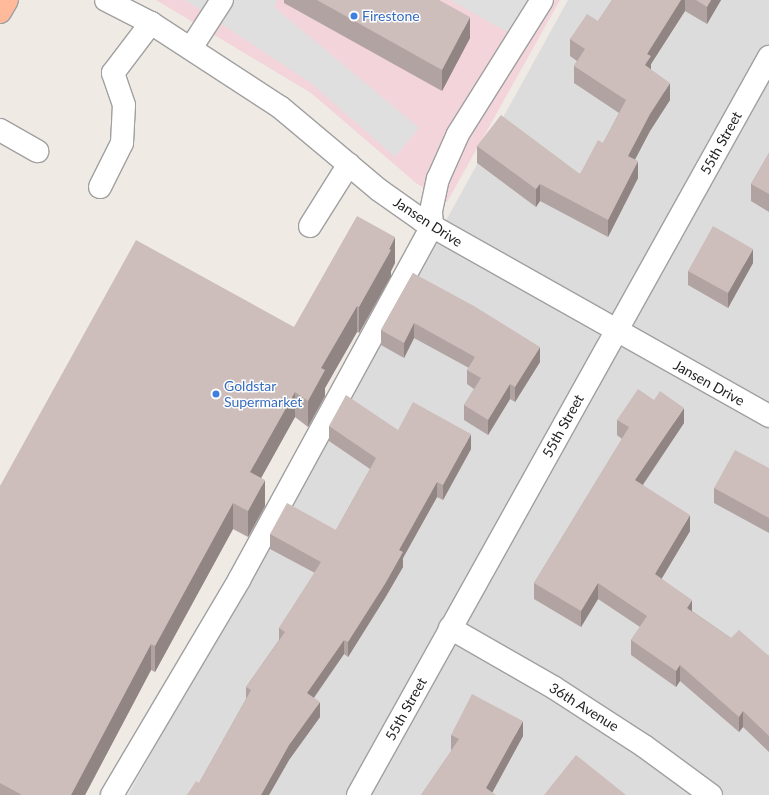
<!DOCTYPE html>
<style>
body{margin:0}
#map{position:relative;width:769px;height:795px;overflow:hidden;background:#f0eae5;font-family:Lato,sans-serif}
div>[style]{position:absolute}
.residential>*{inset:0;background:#dddcdd}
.commercial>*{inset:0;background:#f2d4da}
.parking>*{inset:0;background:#dfdfdf}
.roads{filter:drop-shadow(1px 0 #a0a0a0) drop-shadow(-1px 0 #a0a0a0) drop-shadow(0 1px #a0a0a0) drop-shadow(0 -1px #a0a0a0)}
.minor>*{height:22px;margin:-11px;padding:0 11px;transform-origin:11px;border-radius:11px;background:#fff}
.major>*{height:22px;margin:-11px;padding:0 11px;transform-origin:11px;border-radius:11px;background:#ffba9c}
.wall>*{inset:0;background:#b0a3a1}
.shaded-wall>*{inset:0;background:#908583}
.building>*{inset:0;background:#cdbebb}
.dots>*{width:11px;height:11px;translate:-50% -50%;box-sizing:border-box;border:2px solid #fff;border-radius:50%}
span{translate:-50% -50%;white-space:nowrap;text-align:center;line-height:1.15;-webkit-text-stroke:3px #fff;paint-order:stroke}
.shop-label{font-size:14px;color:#366cbe}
.left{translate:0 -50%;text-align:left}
.street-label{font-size:14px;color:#1f1f1f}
</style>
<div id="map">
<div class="residential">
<i style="clip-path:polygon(568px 0,769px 0,769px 795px,128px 795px)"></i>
</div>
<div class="commercial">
<i style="clip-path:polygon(156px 0,560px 0,447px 202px,416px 183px,311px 93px)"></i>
</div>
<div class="parking">
<i style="clip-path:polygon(185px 0,277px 0,274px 7px,419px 128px,395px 157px,311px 83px)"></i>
<i style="clip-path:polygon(450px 0,528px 0,511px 34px)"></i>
</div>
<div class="roads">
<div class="minor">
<i style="left:106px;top:0;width:51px;rotate:27.1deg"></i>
<i style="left:151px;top:23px;width:154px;rotate:33.1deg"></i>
<i style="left:280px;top:107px;width:129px;rotate:40deg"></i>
<i style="left:379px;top:190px;width:54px;rotate:35.2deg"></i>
<i style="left:423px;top:221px;width:397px;rotate:29.4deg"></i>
<i style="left:191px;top:48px;width:57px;rotate:-57.1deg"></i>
<i style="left:0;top:130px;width:43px;rotate:29.6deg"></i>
<i style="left:100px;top:187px;width:49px;rotate:-63.4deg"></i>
<i style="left:122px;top:143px;width:38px;rotate:-87deg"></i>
<i style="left:124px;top:105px;width:34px;rotate:-109deg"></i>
<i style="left:113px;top:73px;width:63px;rotate:-52.8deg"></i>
<i style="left:310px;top:226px;width:73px;rotate:-57.8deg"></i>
<i style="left:450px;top:628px;width:119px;rotate:29.8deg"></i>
<i style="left:553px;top:687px;width:108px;rotate:33deg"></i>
<i style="left:644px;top:746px;width:83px;rotate:36.2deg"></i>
<i style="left:112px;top:795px;width:250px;rotate:-59.4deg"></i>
<i style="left:239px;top:580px;width:403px;rotate:-61.4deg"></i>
<i style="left:432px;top:226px;width:15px;rotate:-94deg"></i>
<i style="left:431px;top:211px;width:33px;rotate:-78deg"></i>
<i style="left:438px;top:179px;width:49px;rotate:-66deg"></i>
<i style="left:458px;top:134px;width:158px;rotate:-57.9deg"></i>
<i style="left:358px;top:795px;width:845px;rotate:-60.89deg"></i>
</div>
<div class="major">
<i style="left:0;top:12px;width:14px;rotate:-60deg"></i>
</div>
</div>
<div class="wall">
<i style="clip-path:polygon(284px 0,439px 0,470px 38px,442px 91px,284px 3px)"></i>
<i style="clip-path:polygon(612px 0,721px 0,707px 24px,685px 11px,651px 64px,651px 70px,670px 100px,650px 131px,635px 159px,638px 178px,608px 237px,540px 201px,536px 207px,477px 163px,477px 146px,580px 174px,603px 143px,619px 113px,574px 83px,574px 66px,577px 61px,570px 56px,570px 39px,598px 21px)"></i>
<i style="clip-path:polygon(769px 153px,769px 212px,751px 201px,751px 184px)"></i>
<i style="clip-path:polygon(395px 263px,391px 271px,391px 276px,359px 333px,357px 332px,325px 388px,325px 396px,308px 427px,295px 417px,261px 478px,265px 506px,248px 537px,233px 529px,155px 672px,151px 670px,85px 795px,0 795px,0 486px,294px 327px)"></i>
<i style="clip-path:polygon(753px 263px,728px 308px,688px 285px,688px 271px)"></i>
<i style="clip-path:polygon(413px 273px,540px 362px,515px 402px,510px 399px,488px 435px,464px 420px,464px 405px,474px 389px,467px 384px,467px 370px,469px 368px,414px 338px,404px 358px,381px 345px,381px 330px)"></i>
<i style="clip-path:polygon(617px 420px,684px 423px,643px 485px,690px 531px,661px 579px,692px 611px,731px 638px,769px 656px,769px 752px,743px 727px,739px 732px,680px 681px,676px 687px,631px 655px,631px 640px,640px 627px,598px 599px,581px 627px,534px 599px,534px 583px,622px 439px,617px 435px)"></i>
<i style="clip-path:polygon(329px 426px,398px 430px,471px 449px,443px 500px,437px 497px,403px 558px,403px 567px,385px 598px,348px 657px,344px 654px,314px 698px,320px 717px,289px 760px,269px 795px,187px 795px,199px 783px,246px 699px,246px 687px,279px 640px,279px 628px,315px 573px,270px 549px,270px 534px,336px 530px,370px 469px,329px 441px)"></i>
<i style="clip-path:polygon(769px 468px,769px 533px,714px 503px,714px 488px)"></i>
<i style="clip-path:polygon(451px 735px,523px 736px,492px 792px,421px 795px,452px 750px,451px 750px)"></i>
</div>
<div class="shaded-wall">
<i style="clip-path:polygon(681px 0,685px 0,685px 11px,651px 64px,651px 74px,645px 65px,647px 54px)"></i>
<i style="clip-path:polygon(711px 0,721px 0,707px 24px,707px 7px)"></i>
<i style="clip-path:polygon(470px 17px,470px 38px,442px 91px,442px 70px)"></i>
<i style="clip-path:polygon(670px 83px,670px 100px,650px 131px,628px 173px,628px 156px,650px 114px)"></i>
<i style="clip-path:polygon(638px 161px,638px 178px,608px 237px,608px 220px)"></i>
<i style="clip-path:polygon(540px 184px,540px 201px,536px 207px,536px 189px)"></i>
<i style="clip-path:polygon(395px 237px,395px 263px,391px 271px,391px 276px,359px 333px,359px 307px,389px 249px)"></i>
<i style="clip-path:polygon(753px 249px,753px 263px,728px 308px,728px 293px)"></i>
<i style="clip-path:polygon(357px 306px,357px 332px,325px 388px,325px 396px,308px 427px,308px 401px,321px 368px)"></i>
<i style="clip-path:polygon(414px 323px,414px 338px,404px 358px,404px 343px)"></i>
<i style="clip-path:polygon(540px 347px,540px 362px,515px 402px,515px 387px)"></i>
<i style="clip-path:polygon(510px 384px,510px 399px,488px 435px,488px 420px)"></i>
<i style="clip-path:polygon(295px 392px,295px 417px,250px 498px,250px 472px)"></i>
<i style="clip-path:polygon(684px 408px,684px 423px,635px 496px,635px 480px)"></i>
<i style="clip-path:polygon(471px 434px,471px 449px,443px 500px,443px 485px)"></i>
<i style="clip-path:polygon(265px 480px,265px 506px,248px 537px,248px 511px)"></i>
<i style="clip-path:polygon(437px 482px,437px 497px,403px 558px,403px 567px,385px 598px,348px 657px,348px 642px)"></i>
<i style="clip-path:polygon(233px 503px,233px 529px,155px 672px,155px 646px)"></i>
<i style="clip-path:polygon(690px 515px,690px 531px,655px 590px,655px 574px)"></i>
<i style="clip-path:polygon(598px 583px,598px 599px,581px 627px,581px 611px)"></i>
<i style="clip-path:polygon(692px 600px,692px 616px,687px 608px)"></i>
<i style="clip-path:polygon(344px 640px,344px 654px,307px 707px,307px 693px)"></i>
<i style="clip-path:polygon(151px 644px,151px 670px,85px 795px,71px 795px)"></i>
<i style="clip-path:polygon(680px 665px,680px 681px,676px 687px,676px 671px)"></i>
<i style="clip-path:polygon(320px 702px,320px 717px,289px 760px,269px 795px,261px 795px,289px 745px)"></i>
<i style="clip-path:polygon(743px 711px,743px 727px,739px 732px,739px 717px)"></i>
<i style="clip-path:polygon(523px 721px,523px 736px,491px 795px,486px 788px)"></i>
</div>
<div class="building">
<i style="clip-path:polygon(317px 0,439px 0,470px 17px,442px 70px)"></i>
<i style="clip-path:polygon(612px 0,681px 0,647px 54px,651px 56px,645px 65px,670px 83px,650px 114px,628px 156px,638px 161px,608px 220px,540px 184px,536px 189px,477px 146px,501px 115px,580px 174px,598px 140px,603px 143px,626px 100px,574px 66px,585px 49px,570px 39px,587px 14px,598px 21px)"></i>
<i style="clip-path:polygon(696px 0,711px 0,707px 7px)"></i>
<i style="clip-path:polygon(769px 153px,769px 194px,751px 184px)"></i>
<i style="clip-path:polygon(357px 216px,395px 237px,389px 249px,391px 250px,359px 307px,357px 306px,321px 368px,325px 370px,308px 401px,295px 392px,250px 472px,265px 480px,248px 511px,233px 503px,155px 646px,151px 644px,71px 795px,22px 795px,0 783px,0 486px,136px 240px,294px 327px)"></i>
<i style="clip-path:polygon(713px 226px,753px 249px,728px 293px,688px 271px)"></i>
<i style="clip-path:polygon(413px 273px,474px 306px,540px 347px,515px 387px,510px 384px,488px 420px,464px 405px,481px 378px,467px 370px,475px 357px,414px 323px,404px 343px,381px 330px)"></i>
<i style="clip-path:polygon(638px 389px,654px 400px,660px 391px,684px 408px,635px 480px,690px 515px,655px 574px,692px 600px,687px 608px,731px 638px,739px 630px,769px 656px,769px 736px,743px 711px,739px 717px,680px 665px,676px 671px,631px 640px,647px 616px,598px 583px,581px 611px,534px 583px,629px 427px,617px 420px)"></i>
<i style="clip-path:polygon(346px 395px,398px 430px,413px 402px,471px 434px,443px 485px,437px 482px,399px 550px,403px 552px,385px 584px,348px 642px,344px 640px,307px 693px,320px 702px,289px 745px,261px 795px,262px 795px,187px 795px,196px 781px,199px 783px,251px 690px,246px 687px,285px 632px,279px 628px,321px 562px,270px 534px,287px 503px,336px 530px,376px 458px,329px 426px)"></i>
<i style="clip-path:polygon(735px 450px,769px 468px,769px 518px,714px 488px)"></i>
<i style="clip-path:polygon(472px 694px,523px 721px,486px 788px,496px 795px,421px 795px,459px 739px,451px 735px)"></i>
<i style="clip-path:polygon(576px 755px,626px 795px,544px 795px)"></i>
</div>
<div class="dots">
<i style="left:354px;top:16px;background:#3f7fe0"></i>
<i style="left:216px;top:394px;background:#3f7fe0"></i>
</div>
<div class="shop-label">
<span class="left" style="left:362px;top:16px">Firestone</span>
<span class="left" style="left:224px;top:394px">Goldstar<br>Supermarket</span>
</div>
<div class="street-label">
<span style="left:721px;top:143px;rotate:-61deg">55th Street</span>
<span style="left:428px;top:222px;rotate:33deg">Jansen Drive</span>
<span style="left:709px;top:383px;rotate:29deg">Jansen Drive</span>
<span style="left:563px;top:426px;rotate:-61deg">55th Street</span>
<span style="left:584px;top:707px;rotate:32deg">36th Avenue</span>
<span style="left:406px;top:709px;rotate:-61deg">55th Street</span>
</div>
</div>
